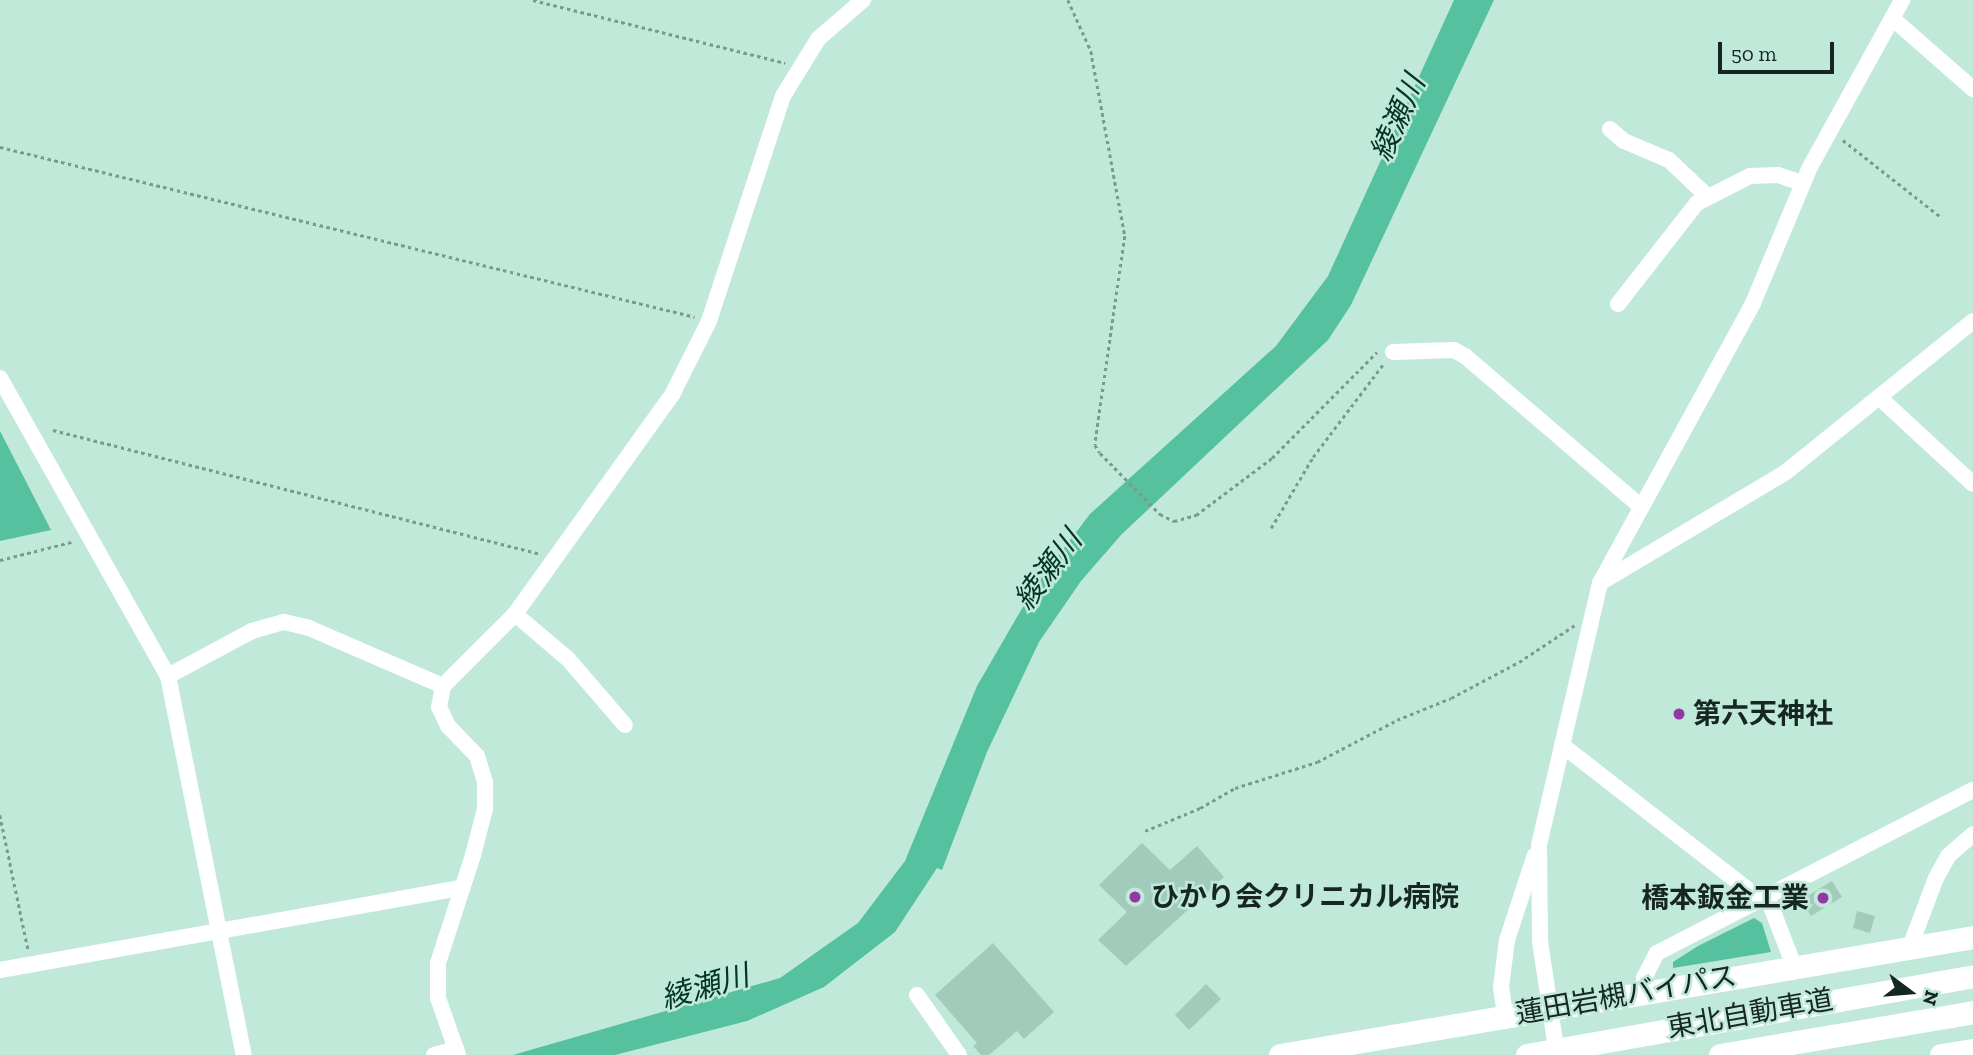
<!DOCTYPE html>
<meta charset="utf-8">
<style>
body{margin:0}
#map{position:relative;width:1973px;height:1055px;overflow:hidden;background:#c1e9da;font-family:"Zilla Slab","Noto Sans JP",serif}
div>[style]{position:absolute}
.water>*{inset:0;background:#55c19f}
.building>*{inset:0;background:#a3cbbb}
.path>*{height:2.5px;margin-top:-1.25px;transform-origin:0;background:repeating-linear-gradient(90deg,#7b9a8e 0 3.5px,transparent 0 7px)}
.minor>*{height:16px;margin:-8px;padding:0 8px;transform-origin:8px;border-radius:8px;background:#fff}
.highway>*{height:23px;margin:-11.5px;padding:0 11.5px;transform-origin:11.5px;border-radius:11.5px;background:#fff}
.dots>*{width:19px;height:19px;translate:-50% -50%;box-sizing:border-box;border:4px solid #c1e9da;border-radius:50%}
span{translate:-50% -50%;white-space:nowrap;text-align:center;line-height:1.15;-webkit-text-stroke:5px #c1e9da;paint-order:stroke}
.poi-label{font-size:28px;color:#162620;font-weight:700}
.left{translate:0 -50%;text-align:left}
.right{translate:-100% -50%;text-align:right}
.street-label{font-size:28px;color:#162620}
.water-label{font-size:30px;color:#023527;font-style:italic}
.north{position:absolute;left:1875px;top:957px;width:70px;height:70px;-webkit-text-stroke:5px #c1e9da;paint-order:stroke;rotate:106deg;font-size:19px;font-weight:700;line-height:28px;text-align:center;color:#162620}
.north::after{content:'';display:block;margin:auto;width:24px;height:32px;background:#162620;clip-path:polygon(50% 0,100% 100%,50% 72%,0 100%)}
.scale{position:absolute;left:1718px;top:42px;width:116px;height:32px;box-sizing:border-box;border:4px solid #162620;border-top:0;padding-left:9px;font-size:21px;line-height:24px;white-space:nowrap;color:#162620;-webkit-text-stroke:5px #c1e9da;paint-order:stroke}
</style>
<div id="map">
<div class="water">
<i style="clip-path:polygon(1454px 0,1494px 0,1351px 305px,1328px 340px,1121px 535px,1081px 581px,1039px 642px,987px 752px,942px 870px,937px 868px,895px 932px,824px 987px,747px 1021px,615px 1055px,513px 1055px,780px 978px,858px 923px,905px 861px,977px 686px,1035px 586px,1090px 514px,1276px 346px,1328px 276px)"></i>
<i style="clip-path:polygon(0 431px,51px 530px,0 541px)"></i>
<i style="clip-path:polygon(1754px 918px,1762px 923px,1771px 952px,1673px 968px,1673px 962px,1698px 946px)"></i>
</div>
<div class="building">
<i style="clip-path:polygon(1142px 843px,1170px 870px,1197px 846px,1224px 877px,1126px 966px,1098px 940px,1127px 912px,1099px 885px)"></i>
<i style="clip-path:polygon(1832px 881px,1842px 897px,1811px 916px,1801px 900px)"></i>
<i style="clip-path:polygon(1857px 911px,1875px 916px,1870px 933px,1853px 928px)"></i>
<i style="clip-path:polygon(993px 943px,1054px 1012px,1024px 1039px,1017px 1031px,989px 1055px,981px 1055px,973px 1046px,977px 1043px,935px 995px)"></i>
<i style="clip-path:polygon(1206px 984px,1221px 999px,1189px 1030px,1175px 1015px)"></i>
</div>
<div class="path">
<i style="left:533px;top:0;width:260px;rotate:14deg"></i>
<i style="left:1068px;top:0;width:56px;rotate:65.7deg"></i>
<i style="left:1091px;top:51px;width:188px;rotate:79.6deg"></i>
<i style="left:1125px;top:236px;width:211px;rotate:98.2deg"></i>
<i style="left:1095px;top:445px;width:9px;rotate:58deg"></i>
<i style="left:1100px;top:453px;width:86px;rotate:45.5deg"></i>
<i style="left:1160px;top:514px;width:16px;rotate:27deg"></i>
<i style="left:1174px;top:521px;width:23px;rotate:-15deg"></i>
<i style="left:1196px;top:515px;width:95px;rotate:-36.9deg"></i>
<i style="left:1272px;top:458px;width:149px;rotate:-45.3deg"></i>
<i style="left:1843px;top:140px;width:126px;rotate:38.2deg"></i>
<i style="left:0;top:147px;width:715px;rotate:13.74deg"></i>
<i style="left:53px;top:430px;width:504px;rotate:14.26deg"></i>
<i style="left:1271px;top:528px;width:82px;rotate:-59.4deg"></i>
<i style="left:1313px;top:457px;width:118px;rotate:-52.9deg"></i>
<i style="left:0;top:560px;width:77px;rotate:-14.2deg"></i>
<i style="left:0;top:815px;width:137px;rotate:78.2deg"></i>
<i style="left:1145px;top:831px;width:60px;rotate:-22.7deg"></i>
<i style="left:1200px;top:808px;width:40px;rotate:-29.7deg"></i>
<i style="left:1235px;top:788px;width:86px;rotate:-17.6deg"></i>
<i style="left:1317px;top:762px;width:90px;rotate:-27.7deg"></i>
<i style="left:1397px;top:720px;width:58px;rotate:-22.2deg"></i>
<i style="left:1451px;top:698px;width:77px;rotate:-27.9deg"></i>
<i style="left:1519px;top:662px;width:67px;rotate:-33.5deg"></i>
</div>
<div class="minor">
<i style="left:1892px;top:18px;width:108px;rotate:41.2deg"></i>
<i style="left:1610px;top:129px;width:18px;rotate:41deg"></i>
<i style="left:1624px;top:141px;width:49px;rotate:22.9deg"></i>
<i style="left:1669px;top:160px;width:54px;rotate:43.5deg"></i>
<i style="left:1618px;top:304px;width:128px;rotate:-52deg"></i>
<i style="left:1697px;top:203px;width:59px;rotate:-27deg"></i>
<i style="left:1750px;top:176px;width:28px;rotate:-2deg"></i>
<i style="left:1778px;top:175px;width:26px;rotate:18deg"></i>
<i style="left:1393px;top:352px;width:61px;rotate:-1.9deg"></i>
<i style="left:1454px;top:350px;width:13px;rotate:29deg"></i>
<i style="left:1465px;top:356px;width:230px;rotate:40.6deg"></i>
<i style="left:0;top:378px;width:342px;rotate:60.6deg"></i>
<i style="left:168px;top:676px;width:387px;rotate:78.7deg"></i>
<i style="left:1881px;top:399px;width:125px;rotate:42.7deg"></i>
<i style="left:1600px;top:583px;width:217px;rotate:-30.8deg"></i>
<i style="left:1786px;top:472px;width:240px;rotate:-38.9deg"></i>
<i style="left:515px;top:614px;width:70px;rotate:40.3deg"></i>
<i style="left:568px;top:659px;width:87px;rotate:49.2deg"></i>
<i style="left:168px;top:676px;width:95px;rotate:-28.2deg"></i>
<i style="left:252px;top:631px;width:33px;rotate:-16deg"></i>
<i style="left:284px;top:622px;width:26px;rotate:13deg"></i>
<i style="left:309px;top:628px;width:146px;rotate:23.4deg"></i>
<i style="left:1562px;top:745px;width:251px;rotate:37.9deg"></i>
<i style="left:1767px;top:896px;width:75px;rotate:68.9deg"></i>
<i style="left:1910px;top:947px;width:74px;rotate:-69.4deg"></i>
<i style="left:1936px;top:878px;width:25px;rotate:-61deg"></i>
<i style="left:1948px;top:856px;width:33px;rotate:-41deg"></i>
<i style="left:0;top:970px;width:468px;rotate:-10.1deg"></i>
<i style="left:1644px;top:993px;width:15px;rotate:-90deg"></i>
<i style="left:1644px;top:978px;width:28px;rotate:-63deg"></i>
<i style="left:1657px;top:953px;width:356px;rotate:-27.3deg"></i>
<i style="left:917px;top:995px;width:73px;rotate:55deg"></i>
<i style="left:1505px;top:1015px;width:28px;rotate:-98deg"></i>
<i style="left:1501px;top:987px;width:47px;rotate:-82.7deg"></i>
<i style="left:1507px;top:940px;width:89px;rotate:-71.8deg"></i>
<i style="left:434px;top:1055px;width:23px;rotate:-15deg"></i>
<i style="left:458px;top:1055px;width:60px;rotate:-109.3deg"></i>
<i style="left:438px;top:998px;width:35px;rotate:-90deg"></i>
<i style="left:438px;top:963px;width:114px;rotate:-72deg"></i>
<i style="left:473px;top:855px;width:48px;rotate:-75.4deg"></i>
<i style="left:485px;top:809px;width:27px;rotate:-90deg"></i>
<i style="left:485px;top:782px;width:27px;rotate:-107deg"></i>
<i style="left:477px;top:756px;width:42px;rotate:-134deg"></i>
<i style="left:448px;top:726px;width:21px;rotate:-115deg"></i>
<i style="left:439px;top:707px;width:21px;rotate:-79deg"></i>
<i style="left:443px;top:686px;width:102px;rotate:-45deg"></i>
<i style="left:515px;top:614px;width:272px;rotate:-54.4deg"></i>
<i style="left:673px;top:393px;width:80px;rotate:-63.4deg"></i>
<i style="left:709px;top:321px;width:237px;rotate:-71.8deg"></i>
<i style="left:783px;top:96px;width:67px;rotate:-58.4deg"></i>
<i style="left:818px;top:39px;width:60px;rotate:-40.9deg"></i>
<i style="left:1557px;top:1055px;width:115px;rotate:-98.5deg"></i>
<i style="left:1540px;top:941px;width:96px;rotate:-90.6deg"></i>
<i style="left:1539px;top:845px;width:269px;rotate:-76.9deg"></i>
<i style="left:1600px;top:583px;width:319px;rotate:-61.3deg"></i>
<i style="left:1753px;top:303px;width:147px;rotate:-67.3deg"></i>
<i style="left:1810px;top:167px;width:191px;rotate:-61.1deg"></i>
</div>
<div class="highway">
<i style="left:1280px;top:1055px;width:703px;rotate:-9.66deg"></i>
<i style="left:1527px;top:1055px;width:453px;rotate:-10deg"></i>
<i style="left:1720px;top:1055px;width:257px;rotate:-9.6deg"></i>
<i style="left:1941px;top:1055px;width:32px;rotate:-9deg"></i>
</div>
<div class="dots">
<i style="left:1679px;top:714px;background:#9038a5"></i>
<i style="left:1135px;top:897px;background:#9038a5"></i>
<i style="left:1823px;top:898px;background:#9038a5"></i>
</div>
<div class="poi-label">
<span class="left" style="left:1693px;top:714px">第六天神社</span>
<span class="left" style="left:1151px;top:897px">ひかり会クリニカル病院</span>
<span class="right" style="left:1809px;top:898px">橋本鈑金工業</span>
</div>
<div class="street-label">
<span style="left:1626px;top:995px;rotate:-10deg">蓮田岩槻バイパス</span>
<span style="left:1750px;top:1014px;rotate:-10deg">東北自動車道</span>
</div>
<div class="water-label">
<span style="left:1398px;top:118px;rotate:-66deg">綾瀬川</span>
<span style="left:1048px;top:570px;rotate:-53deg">綾瀬川</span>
<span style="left:705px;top:987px;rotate:-16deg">綾瀬川</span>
</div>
<div class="north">N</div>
<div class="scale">50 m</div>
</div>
